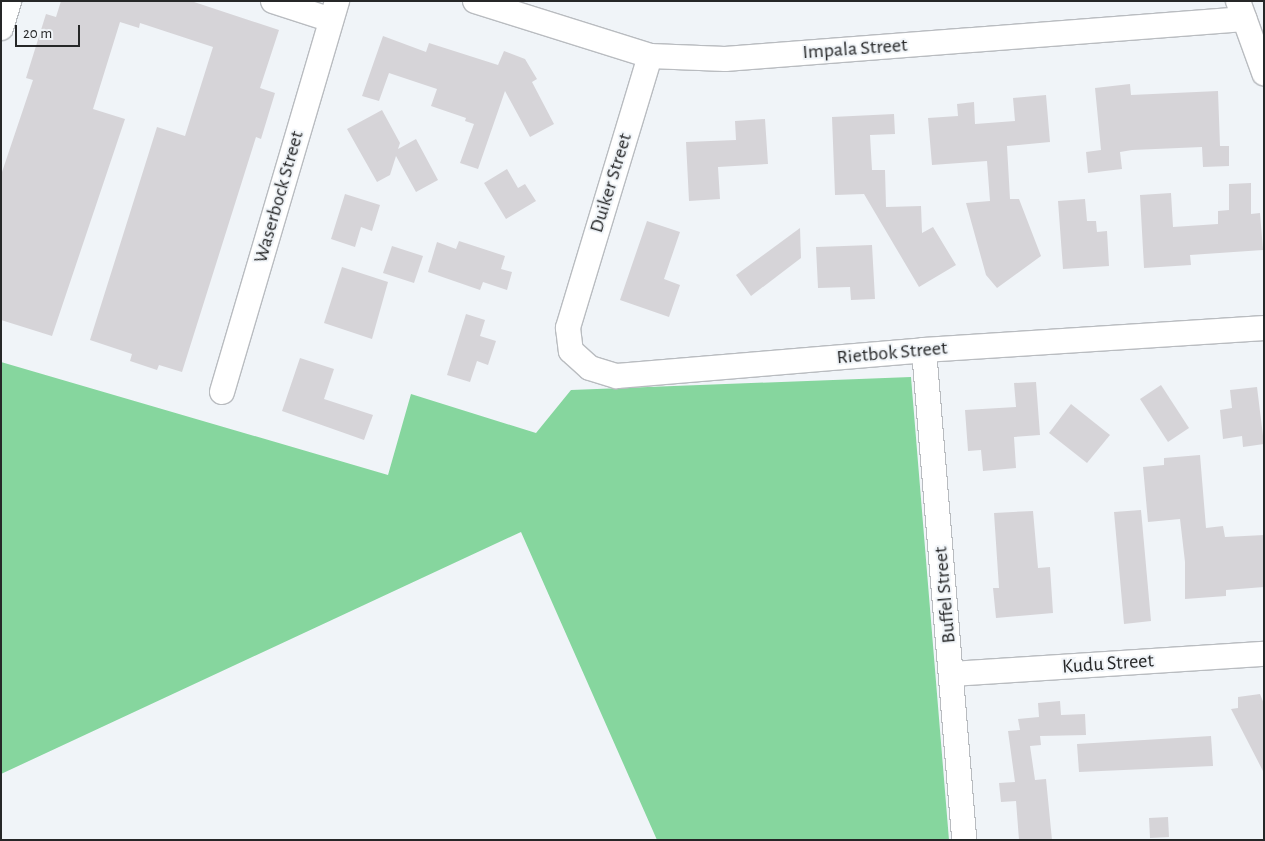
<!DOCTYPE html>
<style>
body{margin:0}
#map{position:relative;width:1265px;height:841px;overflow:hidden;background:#f0f4f8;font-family:"Alegreya Sans",sans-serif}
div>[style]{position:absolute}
.green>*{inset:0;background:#86d69e}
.building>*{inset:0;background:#d6d4d8}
.roads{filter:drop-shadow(1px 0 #b9bcc0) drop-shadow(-1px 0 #b9bcc0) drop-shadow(0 1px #b9bcc0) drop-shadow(0 -1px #b9bcc0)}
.minor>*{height:24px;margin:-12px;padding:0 12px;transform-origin:12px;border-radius:12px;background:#fff}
span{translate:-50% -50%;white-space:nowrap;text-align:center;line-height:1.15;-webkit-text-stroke:4px #f0f4f8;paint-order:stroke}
.street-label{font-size:20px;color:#262728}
.frame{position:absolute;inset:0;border:2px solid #262728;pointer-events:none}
.scale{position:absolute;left:15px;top:25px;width:65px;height:22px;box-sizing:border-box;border:2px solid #262728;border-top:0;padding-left:6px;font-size:15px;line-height:18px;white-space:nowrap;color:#262728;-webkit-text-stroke:4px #f0f4f8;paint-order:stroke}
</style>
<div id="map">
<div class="green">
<i style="clip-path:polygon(1px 362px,388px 475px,411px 394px,536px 433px,571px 390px,911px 377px,949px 840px,657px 840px,521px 532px,1px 774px)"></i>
</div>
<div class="building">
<i style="clip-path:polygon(61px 1px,191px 1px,279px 30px,260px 88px,275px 93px,261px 139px,256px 137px,182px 372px,159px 365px,157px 370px,130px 361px,132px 354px,90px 340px,157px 127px,185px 136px,213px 47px,140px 23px,139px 28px,120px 22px,93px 109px,125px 119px,52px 336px,1px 320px,1px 175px,33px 80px,26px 78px,46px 14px,56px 17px)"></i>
<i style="clip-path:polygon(383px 36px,426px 52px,429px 43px,498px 65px,504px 51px,525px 59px,537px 79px,532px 82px,554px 124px,530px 137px,505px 91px,478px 169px,460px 163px,474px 124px,465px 121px,466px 118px,431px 106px,437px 89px,389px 73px,379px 101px,362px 96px)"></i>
<i style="clip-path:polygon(1130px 84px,1131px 95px,1218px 91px,1220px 146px,1229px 146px,1229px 166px,1203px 167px,1202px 147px,1132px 150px,1120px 152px,1122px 169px,1088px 173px,1086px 152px,1101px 150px,1095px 88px)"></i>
<i style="clip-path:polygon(1046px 95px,1050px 142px,1007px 146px,1010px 199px,1019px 199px,1041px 256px,997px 288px,986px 275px,966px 203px,990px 201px,987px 161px,932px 165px,928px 118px,958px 116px,957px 104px,974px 102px,975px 124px,1015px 121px,1013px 98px)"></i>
<i style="clip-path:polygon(382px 110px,400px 143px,398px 149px,416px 139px,438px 180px,416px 192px,396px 156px,390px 175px,377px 182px,347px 129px)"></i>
<i style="clip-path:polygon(894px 114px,895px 134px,870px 135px,872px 170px,885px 170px,886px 207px,921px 206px,922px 233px,933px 227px,956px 265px,919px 287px,864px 194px,835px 195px,832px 117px)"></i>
<i style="clip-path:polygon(765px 119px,768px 164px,718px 167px,720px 199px,689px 201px,686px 142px,736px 140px,735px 121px)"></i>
<i style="clip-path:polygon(507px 169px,518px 188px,525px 184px,536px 201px,506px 219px,484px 183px)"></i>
<i style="clip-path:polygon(1251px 183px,1251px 214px,1260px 213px,1263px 250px,1190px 255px,1191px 265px,1144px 268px,1140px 195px,1171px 193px,1173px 227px,1218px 224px,1218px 211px,1229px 210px,1229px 184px)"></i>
<i style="clip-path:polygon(345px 194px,380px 205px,372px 231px,361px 227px,355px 247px,331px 239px)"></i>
<i style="clip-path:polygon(1085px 199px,1087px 221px,1096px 221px,1097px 232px,1107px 231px,1109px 266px,1063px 269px,1058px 201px)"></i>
<i style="clip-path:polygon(647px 221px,680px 232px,664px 279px,680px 285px,669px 317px,620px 300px)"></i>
<i style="clip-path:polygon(800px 228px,801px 258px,751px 296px,736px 275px)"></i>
<i style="clip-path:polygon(459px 241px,505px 256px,501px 269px,512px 272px,507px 290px,483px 282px,480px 290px,428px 272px,437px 242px,456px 249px)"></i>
<i style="clip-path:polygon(872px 245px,875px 299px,851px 300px,850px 287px,818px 288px,816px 247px)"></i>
<i style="clip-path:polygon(392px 246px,423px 256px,414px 283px,383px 273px)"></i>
<i style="clip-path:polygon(342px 267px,388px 282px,372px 339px,324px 323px)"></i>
<i style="clip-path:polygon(466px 314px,485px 320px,480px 336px,496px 341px,488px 365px,477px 361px,470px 382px,447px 375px)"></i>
<i style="clip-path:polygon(300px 358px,334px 369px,324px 399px,373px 415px,364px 440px,282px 411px)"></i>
<i style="clip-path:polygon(1036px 382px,1040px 435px,1014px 437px,1016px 468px,983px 471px,981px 450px,968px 451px,965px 410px,1016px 407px,1014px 383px)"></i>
<i style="clip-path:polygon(1161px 385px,1189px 428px,1168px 442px,1140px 399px)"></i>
<i style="clip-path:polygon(1257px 387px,1264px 444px,1243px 447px,1242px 436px,1223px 439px,1220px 410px,1232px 408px,1230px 390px)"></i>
<i style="clip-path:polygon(1071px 404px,1110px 435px,1087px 463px,1049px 433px)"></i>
<i style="clip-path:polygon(1200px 455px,1206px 528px,1223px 526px,1225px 537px,1264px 535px,1264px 587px,1226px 590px,1226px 596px,1185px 599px,1185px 562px,1180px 519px,1148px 522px,1143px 467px,1164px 465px,1164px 458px)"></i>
<i style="clip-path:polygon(1141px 510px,1151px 621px,1124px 624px,1114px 512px)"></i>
<i style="clip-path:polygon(1033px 511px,1038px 568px,1050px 567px,1053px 613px,996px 618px,993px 588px,999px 588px,994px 513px)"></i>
<i style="clip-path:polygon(1260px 694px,1264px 704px,1264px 773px,1231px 709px,1238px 708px,1238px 697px)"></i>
<i style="clip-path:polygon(1060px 701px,1061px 715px,1085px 714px,1086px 735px,1040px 736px,1041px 745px,1030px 746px,1035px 780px,1046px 779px,1052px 840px,1019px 840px,1016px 801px,1001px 802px,999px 783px,1015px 782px,1008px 731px,1020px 730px,1018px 719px,1039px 717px,1038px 703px)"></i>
<i style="clip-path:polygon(1211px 736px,1213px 766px,1079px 772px,1077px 744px)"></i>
<i style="clip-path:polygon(1168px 817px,1169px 837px,1150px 838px,1149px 818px)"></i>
</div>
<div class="roads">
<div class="minor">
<i style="left:273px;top:1px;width:61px;rotate:18.1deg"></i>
<i style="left:475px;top:1px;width:183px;rotate:17.4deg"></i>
<i style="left:650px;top:56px;width:75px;rotate:2.3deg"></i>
<i style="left:725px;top:59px;width:521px;rotate:-4.41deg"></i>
<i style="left:1238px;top:1px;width:77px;rotate:70.1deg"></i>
<i style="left:1px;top:28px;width:28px;rotate:-73deg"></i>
<i style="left:650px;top:56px;width:284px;rotate:106.8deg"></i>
<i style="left:568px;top:328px;width:23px;rotate:83deg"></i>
<i style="left:571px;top:351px;width:25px;rotate:42deg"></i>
<i style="left:590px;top:368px;width:28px;rotate:17deg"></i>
<i style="left:617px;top:376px;width:308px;rotate:-4.8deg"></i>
<i style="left:924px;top:350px;width:341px;rotate:-3.7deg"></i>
<i style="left:924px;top:350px;width:492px;rotate:85.3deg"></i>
<i style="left:222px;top:392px;width:408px;rotate:-73.6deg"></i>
<i style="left:952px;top:674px;width:313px;rotate:-3.7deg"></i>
</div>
</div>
<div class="street-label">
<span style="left:855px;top:49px;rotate:-4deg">Impala Street</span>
<span style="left:611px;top:183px;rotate:-73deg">Duiker Street</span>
<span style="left:279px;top:197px;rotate:-74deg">Waserbock Street</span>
<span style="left:892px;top:353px;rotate:-5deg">Rietbok Street</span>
<span style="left:945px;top:595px;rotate:-95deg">Buffel Street</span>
<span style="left:1108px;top:664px;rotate:-4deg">Kudu Street</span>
</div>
<div class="frame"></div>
<div class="scale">20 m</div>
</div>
